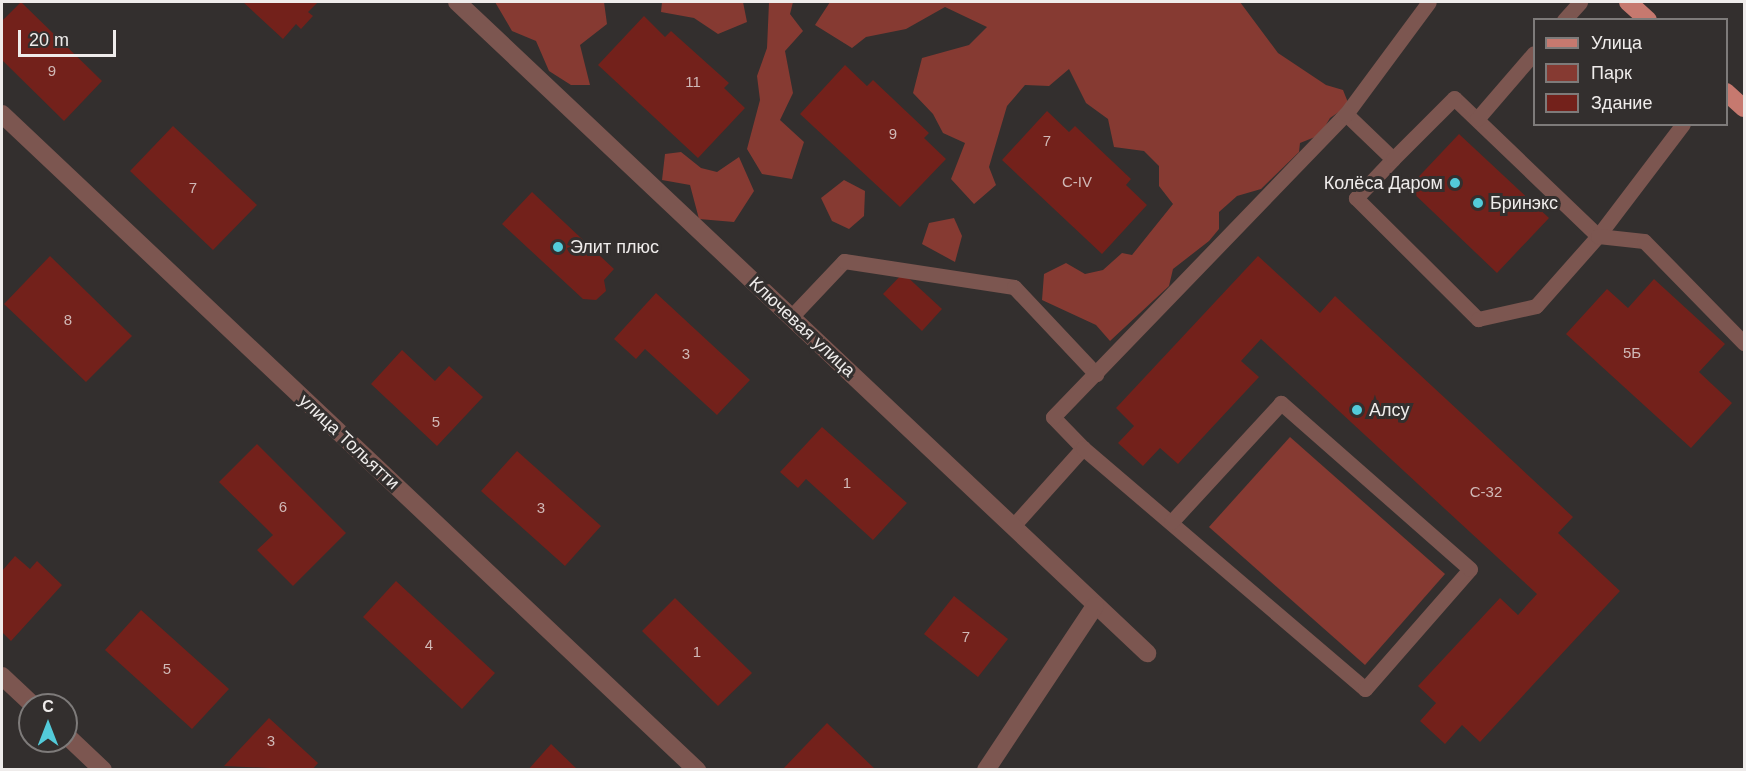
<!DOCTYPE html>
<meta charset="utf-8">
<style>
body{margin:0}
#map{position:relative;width:1746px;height:771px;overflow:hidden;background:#332f2e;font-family:Arial,sans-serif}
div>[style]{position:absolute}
.green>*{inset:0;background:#863a32}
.building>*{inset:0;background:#73211b}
.lane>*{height:15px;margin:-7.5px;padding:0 7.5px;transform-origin:7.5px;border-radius:7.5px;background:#7c5650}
.street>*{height:18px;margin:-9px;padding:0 9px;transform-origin:9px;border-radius:9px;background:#7c5650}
.primary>*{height:18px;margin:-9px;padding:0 9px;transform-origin:9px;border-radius:9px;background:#c6796f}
.dots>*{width:16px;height:16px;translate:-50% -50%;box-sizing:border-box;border:3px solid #332f2e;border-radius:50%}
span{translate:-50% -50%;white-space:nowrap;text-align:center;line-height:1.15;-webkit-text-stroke:6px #332f2e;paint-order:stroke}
.number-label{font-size:15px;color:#d0b9b7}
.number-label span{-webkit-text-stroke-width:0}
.poi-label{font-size:18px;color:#efeceb}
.right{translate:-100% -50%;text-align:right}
.left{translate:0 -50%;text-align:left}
.street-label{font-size:18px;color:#efeceb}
.frame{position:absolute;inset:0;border:3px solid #efeceb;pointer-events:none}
.legend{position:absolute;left:1533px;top:18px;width:195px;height:108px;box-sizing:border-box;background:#332f2e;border:2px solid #7e7b7a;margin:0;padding:8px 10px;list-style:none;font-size:18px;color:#efeceb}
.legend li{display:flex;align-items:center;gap:12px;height:30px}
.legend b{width:30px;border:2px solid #7e7b7a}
.north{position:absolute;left:18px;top:693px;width:60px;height:60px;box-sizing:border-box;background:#332f2e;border:2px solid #7e7b7a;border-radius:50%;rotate:0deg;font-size:16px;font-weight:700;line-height:24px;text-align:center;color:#efeceb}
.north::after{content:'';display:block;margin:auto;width:21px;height:27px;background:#53cbda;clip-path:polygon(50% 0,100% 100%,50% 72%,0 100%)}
.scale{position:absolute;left:18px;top:30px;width:98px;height:27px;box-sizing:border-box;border:3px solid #efeceb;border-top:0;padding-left:8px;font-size:18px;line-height:21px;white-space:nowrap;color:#efeceb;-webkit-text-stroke:4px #332f2e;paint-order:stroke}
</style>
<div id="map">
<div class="green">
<i style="clip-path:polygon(495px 2px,604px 2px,607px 24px,580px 45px,590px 85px,571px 85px,549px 71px,536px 41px,512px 31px)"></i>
<i style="clip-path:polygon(662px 2px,743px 2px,747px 22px,718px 34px,694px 18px,661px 12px)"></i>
<i style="clip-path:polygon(769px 2px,793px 2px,790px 14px,803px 31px,785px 51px,793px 93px,780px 120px,804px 142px,792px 179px,762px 174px,747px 149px,760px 100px,757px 76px,767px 48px)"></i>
<i style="clip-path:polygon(830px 2px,1240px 2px,1278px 53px,1326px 85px,1343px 90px,1349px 105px,1330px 118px,1320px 135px,1300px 143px,1299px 152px,1261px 189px,1237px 196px,1219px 212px,1219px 229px,1209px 241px,1173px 269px,1169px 286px,1110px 341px,1096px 325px,1042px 300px,1044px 274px,1066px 263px,1085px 274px,1103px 270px,1122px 253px,1132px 255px,1173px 204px,1159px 186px,1159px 166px,1144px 151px,1114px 147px,1108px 119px,1086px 103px,1069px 69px,1049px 86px,1025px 85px,1007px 106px,989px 167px,996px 185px,974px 204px,951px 179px,965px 143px,943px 133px,933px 114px,913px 93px,922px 58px,969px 45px,987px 27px,945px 7px,906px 29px,866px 37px,852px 48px,815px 25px)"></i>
<i style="clip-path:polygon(681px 152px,701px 168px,717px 172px,739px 157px,754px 191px,734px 222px,699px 219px,690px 185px,662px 180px,665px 154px)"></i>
<i style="clip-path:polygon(844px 180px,865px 191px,864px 216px,849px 229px,832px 221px,821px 198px)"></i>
<i style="clip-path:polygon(954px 218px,962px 236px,955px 262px,922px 244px,929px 223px)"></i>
<i style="clip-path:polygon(1290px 437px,1445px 574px,1365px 665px,1209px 527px)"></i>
</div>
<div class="building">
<i style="clip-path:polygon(21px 2px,102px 81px,64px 121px,2px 60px,2px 21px)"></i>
<i style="clip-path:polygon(243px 2px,318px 2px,308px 12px,313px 16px,301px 29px,296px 24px,283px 39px)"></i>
<i style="clip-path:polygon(644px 16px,665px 37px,671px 31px,729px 83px,724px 88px,745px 108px,698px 158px,598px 65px)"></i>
<i style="clip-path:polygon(845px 65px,867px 86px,873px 80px,929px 133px,924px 138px,946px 159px,900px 207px,800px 114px)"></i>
<i style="clip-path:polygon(1047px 111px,1069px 132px,1075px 126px,1131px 179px,1126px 185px,1147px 205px,1102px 254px,1002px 160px)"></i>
<i style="clip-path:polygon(173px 126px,257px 205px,213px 250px,130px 171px)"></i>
<i style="clip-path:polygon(1459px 134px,1549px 218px,1497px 273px,1408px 188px)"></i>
<i style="clip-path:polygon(532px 192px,614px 269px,604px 280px,606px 291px,596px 300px,583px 299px,502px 224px)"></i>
<i style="clip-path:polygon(50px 256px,132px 336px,86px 382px,4px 304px)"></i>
<i style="clip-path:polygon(1258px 256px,1320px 313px,1335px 296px,1573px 517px,1558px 533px,1620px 591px,1480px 742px,1462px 725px,1445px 744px,1420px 721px,1436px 703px,1418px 686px,1500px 598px,1518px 615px,1537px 594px,1261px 339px,1241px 361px,1259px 377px,1178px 464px,1160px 448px,1143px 466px,1118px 443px,1134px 426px,1116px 408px)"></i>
<i style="clip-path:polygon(903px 273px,942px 309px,922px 331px,883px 294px)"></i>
<i style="clip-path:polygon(1654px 279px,1725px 344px,1699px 372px,1732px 403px,1691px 448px,1566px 334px,1607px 289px,1628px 308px)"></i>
<i style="clip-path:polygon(656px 293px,750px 380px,717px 415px,645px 349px,636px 359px,614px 339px)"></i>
<i style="clip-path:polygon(402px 350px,435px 381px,449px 366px,483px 397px,437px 446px,371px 384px)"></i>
<i style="clip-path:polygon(822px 427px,907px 503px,873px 540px,806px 479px,798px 488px,780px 472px)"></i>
<i style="clip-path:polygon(257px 444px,346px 533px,293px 586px,257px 550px,273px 535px,219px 482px)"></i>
<i style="clip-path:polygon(517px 451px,601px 526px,565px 566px,481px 491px)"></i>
<i style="clip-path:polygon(15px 556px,30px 569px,37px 561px,62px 585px,11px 641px,2px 632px,2px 571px)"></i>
<i style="clip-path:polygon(396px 581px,495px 673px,462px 709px,363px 617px)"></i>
<i style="clip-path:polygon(954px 596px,1008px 639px,978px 677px,924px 634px)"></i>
<i style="clip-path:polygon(675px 598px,752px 673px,718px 706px,642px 631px)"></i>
<i style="clip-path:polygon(141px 610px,229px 689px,192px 729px,105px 650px)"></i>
<i style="clip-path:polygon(269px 718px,318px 763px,312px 770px,224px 766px)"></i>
<i style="clip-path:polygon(827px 723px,876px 770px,782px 770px)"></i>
<i style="clip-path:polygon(551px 744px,578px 770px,528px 770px)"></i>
</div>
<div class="lane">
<i style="left:1564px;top:20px;width:24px;rotate:-48deg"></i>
<i style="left:1346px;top:114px;width:65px;rotate:43.8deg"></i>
<i style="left:1393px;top:159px;width:54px;rotate:133.5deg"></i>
<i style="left:1356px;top:198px;width:172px;rotate:44.8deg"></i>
<i style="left:1478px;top:319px;width:59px;rotate:-12.6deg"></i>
<i style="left:1536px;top:306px;width:94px;rotate:-48.5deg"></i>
<i style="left:1598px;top:236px;width:199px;rotate:-136.2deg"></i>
<i style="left:1454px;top:98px;width:86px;rotate:135deg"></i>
<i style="left:1477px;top:119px;width:87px;rotate:-49.2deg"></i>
<i style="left:1683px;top:124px;width:141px;rotate:127.2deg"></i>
<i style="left:1598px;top:236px;width:46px;rotate:6.2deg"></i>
<i style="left:1644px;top:241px;width:143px;rotate:45.6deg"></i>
<i style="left:791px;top:317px;width:77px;rotate:-46.6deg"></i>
<i style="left:844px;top:261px;width:172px;rotate:8.7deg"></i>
<i style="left:1014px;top:287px;width:120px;rotate:46.7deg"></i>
<i style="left:1083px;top:448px;width:43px;rotate:-134.1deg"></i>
<i style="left:1053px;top:417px;width:421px;rotate:-46deg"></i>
<i style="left:1346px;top:114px;width:139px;rotate:-53.5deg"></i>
<i style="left:1013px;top:526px;width:105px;rotate:-48.1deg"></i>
<i style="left:1083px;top:448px;width:371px;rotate:40.5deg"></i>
<i style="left:1365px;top:689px;width:159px;rotate:-48.8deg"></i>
<i style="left:1470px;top:569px;width:252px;rotate:-138.7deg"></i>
<i style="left:1281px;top:403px;width:162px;rotate:132.7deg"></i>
</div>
<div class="street">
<i style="left:457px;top:2px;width:949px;rotate:43.33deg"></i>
<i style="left:2px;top:114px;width:956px;rotate:43.35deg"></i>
<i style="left:2px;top:676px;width:42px;rotate:43.1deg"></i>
<i style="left:66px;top:735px;width:51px;rotate:43.4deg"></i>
<i style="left:986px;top:770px;width:197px;rotate:-56.4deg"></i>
</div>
<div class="primary">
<i style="left:1628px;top:2px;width:27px;rotate:42deg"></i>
<i style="left:1726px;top:92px;width:24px;rotate:42deg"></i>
</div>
<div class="dots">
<i style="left:1455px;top:183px;background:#53cbda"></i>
<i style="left:1478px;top:203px;background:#53cbda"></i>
<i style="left:558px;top:247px;background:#53cbda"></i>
<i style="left:1357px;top:410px;background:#53cbda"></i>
</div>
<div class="number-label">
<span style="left:52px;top:71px">9</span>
<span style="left:693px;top:82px">11</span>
<span style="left:893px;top:134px">9</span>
<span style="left:1047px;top:141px">7</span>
<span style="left:1077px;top:182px">С-IV</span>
<span style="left:193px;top:188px">7</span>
<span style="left:68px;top:320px">8</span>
<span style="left:1632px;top:353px">5Б</span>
<span style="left:686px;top:354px">3</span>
<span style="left:436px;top:422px">5</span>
<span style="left:847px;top:483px">1</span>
<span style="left:1486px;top:492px">С-32</span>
<span style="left:283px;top:507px">6</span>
<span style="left:541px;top:508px">3</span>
<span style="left:966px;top:637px">7</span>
<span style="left:429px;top:645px">4</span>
<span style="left:697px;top:652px">1</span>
<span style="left:167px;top:669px">5</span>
<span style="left:271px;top:741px">3</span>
</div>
<div class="poi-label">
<span class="right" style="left:1443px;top:183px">Колёса Даром</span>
<span class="left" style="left:1490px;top:203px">Бринэкс</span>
<span class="left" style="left:570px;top:247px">Элит плюс</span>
<span class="left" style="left:1369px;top:410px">Алсу</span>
</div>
<div class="street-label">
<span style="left:802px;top:327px;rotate:43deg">Ключевая улица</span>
<span style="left:349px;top:442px;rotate:43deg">улица Тольятти</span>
</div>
<div class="frame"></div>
<ul class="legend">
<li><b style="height:8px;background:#c6796f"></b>Улица</li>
<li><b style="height:16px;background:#863a32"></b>Парк</li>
<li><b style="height:16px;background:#73211b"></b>Здание</li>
</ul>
<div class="north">С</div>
<div class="scale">20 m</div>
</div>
